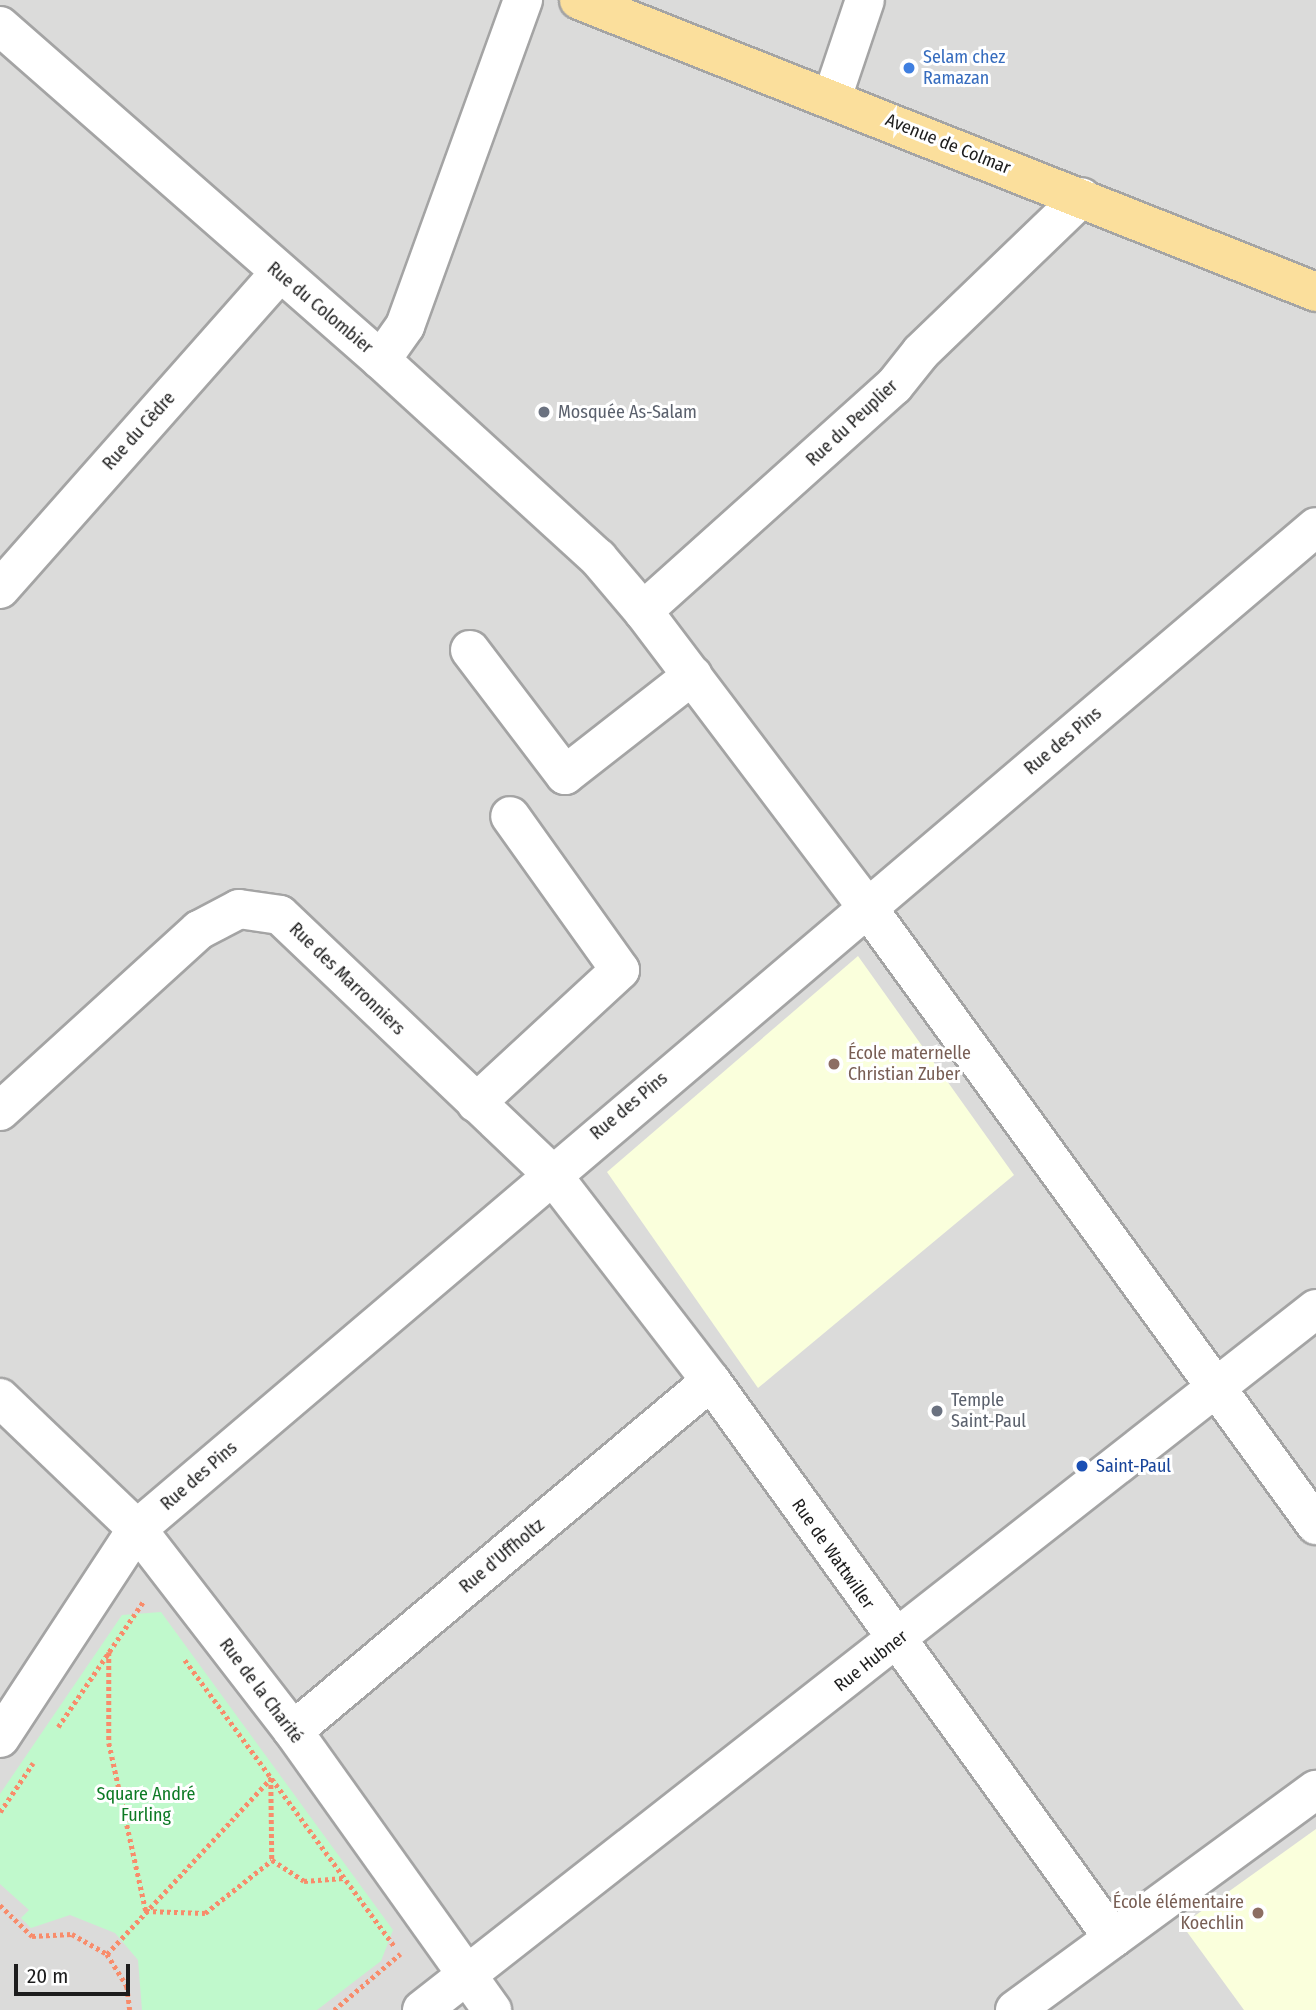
<!DOCTYPE html>
<meta charset="utf-8">
<style>
body{margin:0}
#map{position:relative;width:1316px;height:2010px;overflow:hidden;background:#eeece3;font-family:"Fira Sans Condensed",sans-serif}
div>[style]{position:absolute}
.residential>*{inset:0;background:#dbdbda}
.education>*{inset:0;background:#faffdc}
.park>*{inset:0;background:#c0f9cc}
.path>*{height:4.5px;margin-top:-2.25px;transform-origin:0;background:repeating-linear-gradient(90deg,#f88c6b 0 3.5px,transparent 0 7px)}
.roads{filter:drop-shadow(2px 0 #a4a4a4) drop-shadow(-2px 0 #a4a4a4) drop-shadow(0 2px #a4a4a4) drop-shadow(0 -2px #a4a4a4)}
.minor>*{height:38px;margin:-19px;padding:0 19px;transform-origin:19px;border-radius:19px;background:#fff}
.major>*{height:38px;margin:-19px;padding:0 19px;transform-origin:19px;border-radius:19px;background:#fbdf9c}
.dots>*{width:19px;height:19px;translate:-50% -50%;box-sizing:border-box;border:4px solid #fff;border-radius:50%}
span{translate:-50% -50%;white-space:nowrap;text-align:center;line-height:1.15;-webkit-text-stroke:6px #fff;paint-order:stroke}
.shop-label{font-size:18px;color:#366cbe}
.left{translate:0 -50%;text-align:left}
.street-label{font-size:18px;color:#1d1d1d}
.worship-label{font-size:18px;color:#5b616d}
.education-label{font-size:18px;color:#785e54}
.right{translate:-100% -50%;text-align:right}
.transit-label{font-size:18px;color:#164399}
.park-label{font-size:18px;color:#0d7a25}
.scale{position:absolute;left:14px;top:1964px;width:116px;height:32px;box-sizing:border-box;border:4px solid #1d1d1d;border-top:0;padding-left:9px;font-size:21px;line-height:24px;white-space:nowrap;color:#1d1d1d;-webkit-text-stroke:5px #fff;paint-order:stroke}
</style>
<div id="map">
<div class="residential">
<i style="clip-path:polygon(0 0,1316px 0,1316px 2010px,0 2010px)"></i>
</div>
<div class="education">
<i style="clip-path:polygon(858px 956px,1014px 1175px,758px 1388px,607px 1172px)"></i>
<i style="clip-path:polygon(1316px 1829px,1316px 2010px,1244px 2010px,1182px 1925px)"></i>
</div>
<div class="park">
<i style="clip-path:polygon(161px 1612px,393px 1930px,381px 1961px,317px 2010px,142px 2010px,138px 1960px,115px 1933px,70px 1915px,31px 1928px,21px 1918px,29px 1910px,0 1884px,0 1794px,122px 1615px)"></i>
</div>
<div class="path">
<i style="left:109px;top:1652px;width:91px;rotate:90deg"></i>
<i style="left:109px;top:1743px;width:172px;rotate:77.6deg"></i>
<i style="left:146px;top:1911px;width:59px;rotate:1.9deg"></i>
<i style="left:205px;top:1913px;width:85px;rotate:-38.3deg"></i>
<i style="left:185px;top:1660px;width:356px;rotate:53.8deg"></i>
<i style="left:58px;top:1727px;width:151px;rotate:-55.8deg"></i>
<i style="left:271px;top:1778px;width:82px;rotate:89.3deg"></i>
<i style="left:272px;top:1860px;width:38px;rotate:33deg"></i>
<i style="left:304px;top:1881px;width:40px;rotate:-4.3deg"></i>
<i style="left:0;top:1812px;width:59px;rotate:-56deg"></i>
<i style="left:0;top:1905px;width:45px;rotate:44.1deg"></i>
<i style="left:32px;top:1936px;width:40px;rotate:-2.9deg"></i>
<i style="left:72px;top:1934px;width:40px;rotate:29.7deg"></i>
<i style="left:107px;top:1954px;width:38px;rotate:58deg"></i>
<i style="left:127px;top:1986px;width:24px;rotate:83deg"></i>
<i style="left:107px;top:1954px;width:241px;rotate:-47deg"></i>
<i style="left:334px;top:2010px;width:87px;rotate:-40.3deg"></i>
</div>
<div class="roads">
<div class="minor">
<i style="left:0;top:26px;width:507px;rotate:41.24deg"></i>
<i style="left:381px;top:360px;width:42px;rotate:-54.8deg"></i>
<i style="left:405px;top:326px;width:347px;rotate:-70.1deg"></i>
<i style="left:832px;top:98px;width:103px;rotate:-71.4deg"></i>
<i style="left:381px;top:360px;width:294px;rotate:42.4deg"></i>
<i style="left:598px;top:558px;width:70px;rotate:49.7deg"></i>
<i style="left:643px;top:611px;width:371px;rotate:52.9deg"></i>
<i style="left:867px;top:907px;width:764px;rotate:54deg"></i>
<i style="left:0;top:589px;width:421px;rotate:-48.5deg"></i>
<i style="left:643px;top:611px;width:337px;rotate:-41.9deg"></i>
<i style="left:894px;top:386px;width:43px;rotate:-51.5deg"></i>
<i style="left:921px;top:352px;width:223px;rotate:-43.9deg"></i>
<i style="left:470px;top:650px;width:157px;rotate:52.8deg"></i>
<i style="left:565px;top:775px;width:162px;rotate:-38deg"></i>
<i style="left:476px;top:1103px;width:196px;rotate:-42.7deg"></i>
<i style="left:620px;top:970px;width:189px;rotate:-125.5deg"></i>
<i style="left:0;top:1111px;width:269px;rotate:-42.3deg"></i>
<i style="left:199px;top:930px;width:45px;rotate:-27.7deg"></i>
<i style="left:239px;top:909px;width:41px;rotate:8.3deg"></i>
<i style="left:280px;top:915px;width:373px;rotate:43.6deg"></i>
<i style="left:550px;top:1172px;width:264px;rotate:52.4deg"></i>
<i style="left:711px;top:1381px;width:687px;rotate:54.18deg"></i>
<i style="left:0;top:1398px;width:190px;rotate:43.7deg"></i>
<i style="left:137px;top:1529px;width:255px;rotate:52.3deg"></i>
<i style="left:293px;top:1731px;width:343px;rotate:54.5deg"></i>
<i style="left:293px;top:1731px;width:545px;rotate:-39.94deg"></i>
<i style="left:0;top:1738px;width:250px;rotate:-56.8deg"></i>
<i style="left:137px;top:1529px;width:1547px;rotate:-40.36deg"></i>
<i style="left:422px;top:2010px;width:1136px;rotate:-38.1deg"></i>
<i style="left:1015px;top:2010px;width:373px;rotate:-36.2deg"></i>
</div>
<div class="major">
<i style="left:579px;top:0;width:793px;rotate:21.61deg"></i>
</div>
</div>
<div class="dots">
<i style="left:909px;top:68px;background:#3f7fe0"></i>
<i style="left:544px;top:412px;background:#6b7280"></i>
<i style="left:834px;top:1064px;background:#8d6e63"></i>
<i style="left:937px;top:1411px;background:#6b7280"></i>
<i style="left:1082px;top:1466px;background:#1a4fb4"></i>
<i style="left:1258px;top:1913px;background:#8d6e63"></i>
</div>
<div class="shop-label">
<span class="left" style="left:923px;top:68px">Selam chez<br>Ramazan</span>
</div>
<div class="street-label">
<span style="left:948px;top:144px;rotate:22deg">Avenue de Colmar</span>
<span style="left:320px;top:308px;rotate:40deg">Rue du Colombier</span>
<span style="left:852px;top:423px;rotate:-43deg">Rue du Peuplier</span>
<span style="left:139px;top:431px;rotate:-48deg">Rue du Cèdre</span>
<span style="left:1063px;top:741px;rotate:-40deg">Rue des Pins</span>
<span style="left:347px;top:979px;rotate:44deg">Rue des Marronniers</span>
<span style="left:629px;top:1106px;rotate:-40deg">Rue des Pins</span>
<span style="left:199px;top:1476px;rotate:-41deg">Rue des Pins</span>
<span style="left:833px;top:1554px;rotate:55deg">Rue de Wattwiller</span>
<span style="left:502px;top:1556px;rotate:-40deg">Rue d'Uffholtz</span>
<span style="left:871px;top:1661px;rotate:-38deg">Rue Hubner</span>
<span style="left:261px;top:1691px;rotate:53deg">Rue de la Charité</span>
</div>
<div class="worship-label">
<span class="left" style="left:558px;top:412px">Mosquée As-Salam</span>
<span class="left" style="left:951px;top:1411px">Temple<br>Saint-Paul</span>
</div>
<div class="education-label">
<span class="left" style="left:848px;top:1064px">École maternelle<br>Christian Zuber</span>
<span class="right" style="left:1244px;top:1913px">École élémentaire<br>Koechlin</span>
</div>
<div class="transit-label">
<span class="left" style="left:1096px;top:1466px">Saint-Paul</span>
</div>
<div class="park-label">
<span style="left:146px;top:1805px">Square André<br>Furling</span>
</div>
<div class="scale">20 m</div>
</div>
